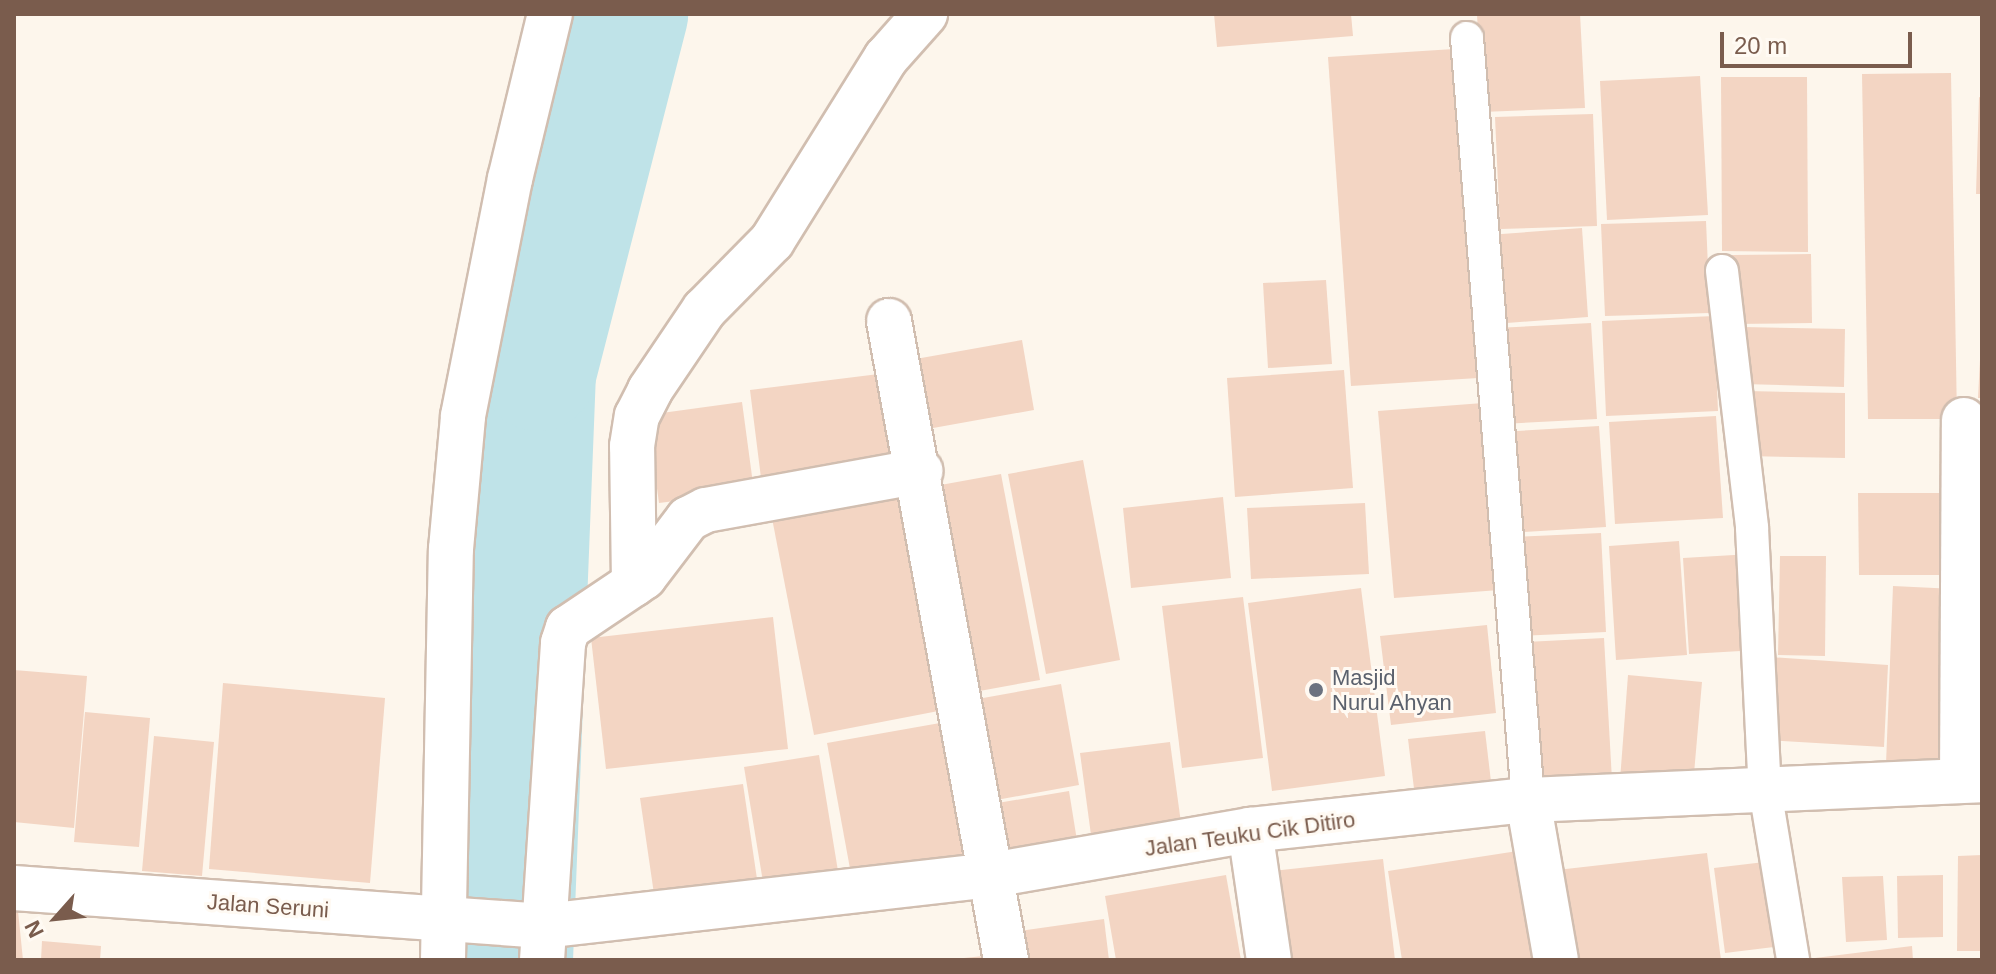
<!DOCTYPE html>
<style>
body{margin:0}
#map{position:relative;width:1996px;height:974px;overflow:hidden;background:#fdf6ec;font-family:Arial,sans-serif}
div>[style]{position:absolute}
.river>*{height:116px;margin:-58px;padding:0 58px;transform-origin:58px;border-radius:58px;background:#bfe3e8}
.building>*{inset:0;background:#f3d5c3}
.roads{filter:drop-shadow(2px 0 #d1beb0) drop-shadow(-2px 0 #d1beb0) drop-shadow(0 2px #d1beb0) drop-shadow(0 -2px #d1beb0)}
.service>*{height:32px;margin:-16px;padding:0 16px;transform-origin:16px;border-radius:16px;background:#fff}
.minor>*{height:44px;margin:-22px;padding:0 22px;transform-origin:22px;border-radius:22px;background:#fff}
.dots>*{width:22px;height:22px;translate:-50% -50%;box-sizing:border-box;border:4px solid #fffaf3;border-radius:50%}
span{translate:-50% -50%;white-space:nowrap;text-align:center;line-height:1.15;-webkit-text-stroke:6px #fffaf3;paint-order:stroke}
.worship-label{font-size:22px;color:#5b616d}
.left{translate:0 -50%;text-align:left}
.street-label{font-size:22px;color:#7a5c4d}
.frame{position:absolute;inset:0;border:16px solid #7a5c4d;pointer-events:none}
.north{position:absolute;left:16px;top:878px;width:80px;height:80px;-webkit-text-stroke:6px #fffaf3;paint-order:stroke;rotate:243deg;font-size:22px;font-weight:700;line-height:32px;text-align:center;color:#7a5c4d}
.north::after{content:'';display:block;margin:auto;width:28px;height:36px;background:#7a5c4d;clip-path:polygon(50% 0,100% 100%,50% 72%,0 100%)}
.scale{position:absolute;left:1720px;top:32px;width:192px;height:36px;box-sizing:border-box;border:4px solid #7a5c4d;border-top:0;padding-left:10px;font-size:24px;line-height:28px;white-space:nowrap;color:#7a5c4d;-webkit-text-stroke:6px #fffaf3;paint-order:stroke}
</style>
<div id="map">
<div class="river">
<i style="left:515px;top:960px;width:587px;rotate:-87.76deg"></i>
<i style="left:538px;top:373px;width:371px;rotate:-75.6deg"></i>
</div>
<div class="building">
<i style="clip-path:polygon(1214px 14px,1351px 14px,1353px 36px,1217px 47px)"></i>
<i style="clip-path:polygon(1477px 14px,1580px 14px,1585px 108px,1482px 112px)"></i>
<i style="clip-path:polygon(1454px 49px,1478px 378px,1351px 386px,1328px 57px)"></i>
<i style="clip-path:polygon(1951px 73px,1957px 419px,1868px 419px,1862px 74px)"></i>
<i style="clip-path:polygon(1700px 76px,1708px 215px,1607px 220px,1600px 81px)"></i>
<i style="clip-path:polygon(1721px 77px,1807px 77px,1808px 252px,1722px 251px)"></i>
<i style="clip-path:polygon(1979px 97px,1982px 98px,1982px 194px,1976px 194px)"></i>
<i style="clip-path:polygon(1593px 114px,1597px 226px,1500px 229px,1495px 117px)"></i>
<i style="clip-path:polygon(1706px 221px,1710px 313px,1605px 316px,1601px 224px)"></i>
<i style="clip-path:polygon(1582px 228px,1588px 317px,1494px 324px,1488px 235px)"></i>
<i style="clip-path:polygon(1811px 254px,1812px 323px,1732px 324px,1732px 255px)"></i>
<i style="clip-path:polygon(1326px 280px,1332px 364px,1268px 368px,1263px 283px)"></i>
<i style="clip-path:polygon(1714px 316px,1718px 411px,1606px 416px,1602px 321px)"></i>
<i style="clip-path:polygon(1591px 323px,1597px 419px,1502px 424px,1496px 328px)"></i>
<i style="clip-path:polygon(1743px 327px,1845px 329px,1844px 387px,1743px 384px)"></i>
<i style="clip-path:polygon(1022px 340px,1034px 410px,922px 430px,910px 360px)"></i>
<i style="clip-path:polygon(1980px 360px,1982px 360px,1982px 398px,1978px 398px)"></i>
<i style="clip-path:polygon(1344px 370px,1353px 488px,1235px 497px,1227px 378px)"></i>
<i style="clip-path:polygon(895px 372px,908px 469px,762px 486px,750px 390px)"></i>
<i style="clip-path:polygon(1747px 391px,1845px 393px,1845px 458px,1746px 456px)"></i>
<i style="clip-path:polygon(742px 402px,754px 491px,659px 503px,647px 415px)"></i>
<i style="clip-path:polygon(1483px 403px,1499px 590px,1394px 598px,1378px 411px)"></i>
<i style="clip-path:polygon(1716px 416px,1723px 518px,1615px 524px,1609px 422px)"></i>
<i style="clip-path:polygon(1599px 426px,1606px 527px,1507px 533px,1501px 432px)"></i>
<i style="clip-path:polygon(1083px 460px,1120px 660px,1046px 674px,1008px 474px)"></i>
<i style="clip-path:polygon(1001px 474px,1040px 680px,974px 692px,935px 486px)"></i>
<i style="clip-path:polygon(912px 487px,954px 708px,814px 735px,771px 513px)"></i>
<i style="clip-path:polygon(1858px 493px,1955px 493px,1956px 575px,1859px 575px)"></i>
<i style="clip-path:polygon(1223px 497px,1231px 578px,1131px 588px,1123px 508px)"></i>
<i style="clip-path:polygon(1365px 503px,1369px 574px,1251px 579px,1247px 508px)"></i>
<i style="clip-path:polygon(1601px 533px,1606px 632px,1518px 636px,1513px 537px)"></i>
<i style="clip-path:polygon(1679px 541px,1687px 655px,1616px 660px,1609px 546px)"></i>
<i style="clip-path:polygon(1751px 554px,1758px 650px,1689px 654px,1683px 558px)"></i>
<i style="clip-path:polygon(1780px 556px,1826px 556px,1825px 656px,1778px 655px)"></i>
<i style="clip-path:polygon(1893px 586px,1955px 589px,1947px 766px,1886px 764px)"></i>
<i style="clip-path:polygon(1361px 588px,1385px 776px,1272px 791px,1248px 603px)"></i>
<i style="clip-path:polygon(1243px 597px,1263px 758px,1182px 768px,1162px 606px)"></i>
<i style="clip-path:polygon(773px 617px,788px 749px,606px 769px,591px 638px)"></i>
<i style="clip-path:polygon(1487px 625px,1496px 713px,1391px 725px,1380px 636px)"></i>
<i style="clip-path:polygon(1604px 638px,1612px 780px,1534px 784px,1526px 642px)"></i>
<i style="clip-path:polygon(1769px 657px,1888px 665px,1884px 747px,1765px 740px)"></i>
<i style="clip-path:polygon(14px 670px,87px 676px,74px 828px,14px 822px)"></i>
<i style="clip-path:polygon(1628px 675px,1702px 682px,1693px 785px,1620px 780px)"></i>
<i style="clip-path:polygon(223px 683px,385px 698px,370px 883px,209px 869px)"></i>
<i style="clip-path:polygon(1061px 684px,1079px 785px,991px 801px,972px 700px)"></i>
<i style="clip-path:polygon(85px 712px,150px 718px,139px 847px,74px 842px)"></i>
<i style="clip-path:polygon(940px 723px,965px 866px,853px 885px,827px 743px)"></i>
<i style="clip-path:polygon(1485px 731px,1492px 790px,1415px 797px,1408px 739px)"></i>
<i style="clip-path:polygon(154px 736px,214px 742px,202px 876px,142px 871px)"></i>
<i style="clip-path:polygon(1170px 742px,1181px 823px,1091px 835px,1080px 753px)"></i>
<i style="clip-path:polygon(819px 755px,838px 871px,763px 882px,744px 767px)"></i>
<i style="clip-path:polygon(743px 784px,757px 879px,654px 894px,640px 798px)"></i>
<i style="clip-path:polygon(1069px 791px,1079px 853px,995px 866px,986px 805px)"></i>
<i style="clip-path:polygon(1524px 850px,1542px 960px,1402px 960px,1388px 871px)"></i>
<i style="clip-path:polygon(1707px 853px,1721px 960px,1568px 960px,1557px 870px)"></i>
<i style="clip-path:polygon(1982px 855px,1982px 951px,1957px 951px,1958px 856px)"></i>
<i style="clip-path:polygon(1383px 859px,1395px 960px,1275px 960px,1264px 872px)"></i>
<i style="clip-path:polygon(1773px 861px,1783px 946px,1725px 953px,1714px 868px)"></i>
<i style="clip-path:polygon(1226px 875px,1241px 960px,1116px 960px,1105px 896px)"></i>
<i style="clip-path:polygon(1943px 875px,1943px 937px,1898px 938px,1897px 876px)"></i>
<i style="clip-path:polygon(1883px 876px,1887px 940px,1846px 942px,1842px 877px)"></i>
<i style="clip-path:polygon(14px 911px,18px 911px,23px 960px,14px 960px)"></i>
<i style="clip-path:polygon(1104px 919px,1109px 960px,1017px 960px,1013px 932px)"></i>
<i style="clip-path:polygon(42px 941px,101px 946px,100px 960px,41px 960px)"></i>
<i style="clip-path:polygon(1912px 946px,1913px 960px,1815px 960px,1815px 958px)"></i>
<i style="clip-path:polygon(984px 956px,984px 960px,964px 960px,964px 958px)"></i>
</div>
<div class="roads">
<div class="service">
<i style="left:1467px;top:38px;width:764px;rotate:85.42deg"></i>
<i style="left:1722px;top:271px;width:259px;rotate:83.3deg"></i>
<i style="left:1752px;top:528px;width:262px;rotate:87.2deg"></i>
<i style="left:1765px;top:790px;width:172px;rotate:80.6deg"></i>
</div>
<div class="minor">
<i style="left:889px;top:321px;width:650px;rotate:79.62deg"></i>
<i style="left:634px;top:584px;width:138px;rotate:-90.8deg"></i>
<i style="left:632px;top:446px;width:30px;rotate:-81deg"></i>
<i style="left:637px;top:416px;width:29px;rotate:-63deg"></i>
<i style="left:650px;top:390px;width:97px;rotate:-56deg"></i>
<i style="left:704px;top:310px;width:97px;rotate:-45.4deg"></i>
<i style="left:772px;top:241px;width:216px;rotate:-58.1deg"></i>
<i style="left:886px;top:58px;width:59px;rotate:-48.4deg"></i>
<i style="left:1962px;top:780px;width:360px;rotate:-89.7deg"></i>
<i style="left:1528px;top:800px;width:162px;rotate:80.1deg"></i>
<i style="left:1250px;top:830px;width:131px;rotate:81.7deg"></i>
<i style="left:14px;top:888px;width:531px;rotate:4.1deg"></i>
<i style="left:544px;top:926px;width:451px;rotate:-6.5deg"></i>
<i style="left:992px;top:875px;width:262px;rotate:-9.9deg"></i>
<i style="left:1250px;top:830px;width:280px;rotate:-6.2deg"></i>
<i style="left:1528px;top:800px;width:454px;rotate:-2.5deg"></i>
<i style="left:443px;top:960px;width:411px;rotate:-88.9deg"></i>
<i style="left:451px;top:549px;width:134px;rotate:-84.8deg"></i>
<i style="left:463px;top:416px;width:242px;rotate:-78.8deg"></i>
<i style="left:510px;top:179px;width:170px;rotate:-76.4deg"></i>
<i style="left:542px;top:960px;width:318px;rotate:-86.2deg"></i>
<i style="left:563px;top:643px;width:16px;rotate:-72deg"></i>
<i style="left:568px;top:628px;width:92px;rotate:-33.9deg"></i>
<i style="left:644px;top:577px;width:73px;rotate:-52.8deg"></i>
<i style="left:688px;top:519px;width:20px;rotate:-27deg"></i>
<i style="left:706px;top:510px;width:218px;rotate:-10.3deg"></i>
</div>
</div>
<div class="dots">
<i style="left:1316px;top:690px;background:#6b7280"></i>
</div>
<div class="worship-label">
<span class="left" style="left:1332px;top:690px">Masjid<br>Nurul Ahyan</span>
</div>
<div class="street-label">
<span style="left:1250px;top:834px;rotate:-8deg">Jalan Teuku Cik Ditiro</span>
<span style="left:268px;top:906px;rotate:4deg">Jalan Seruni</span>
</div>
<div class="frame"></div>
<div class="north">N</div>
<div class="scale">20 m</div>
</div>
